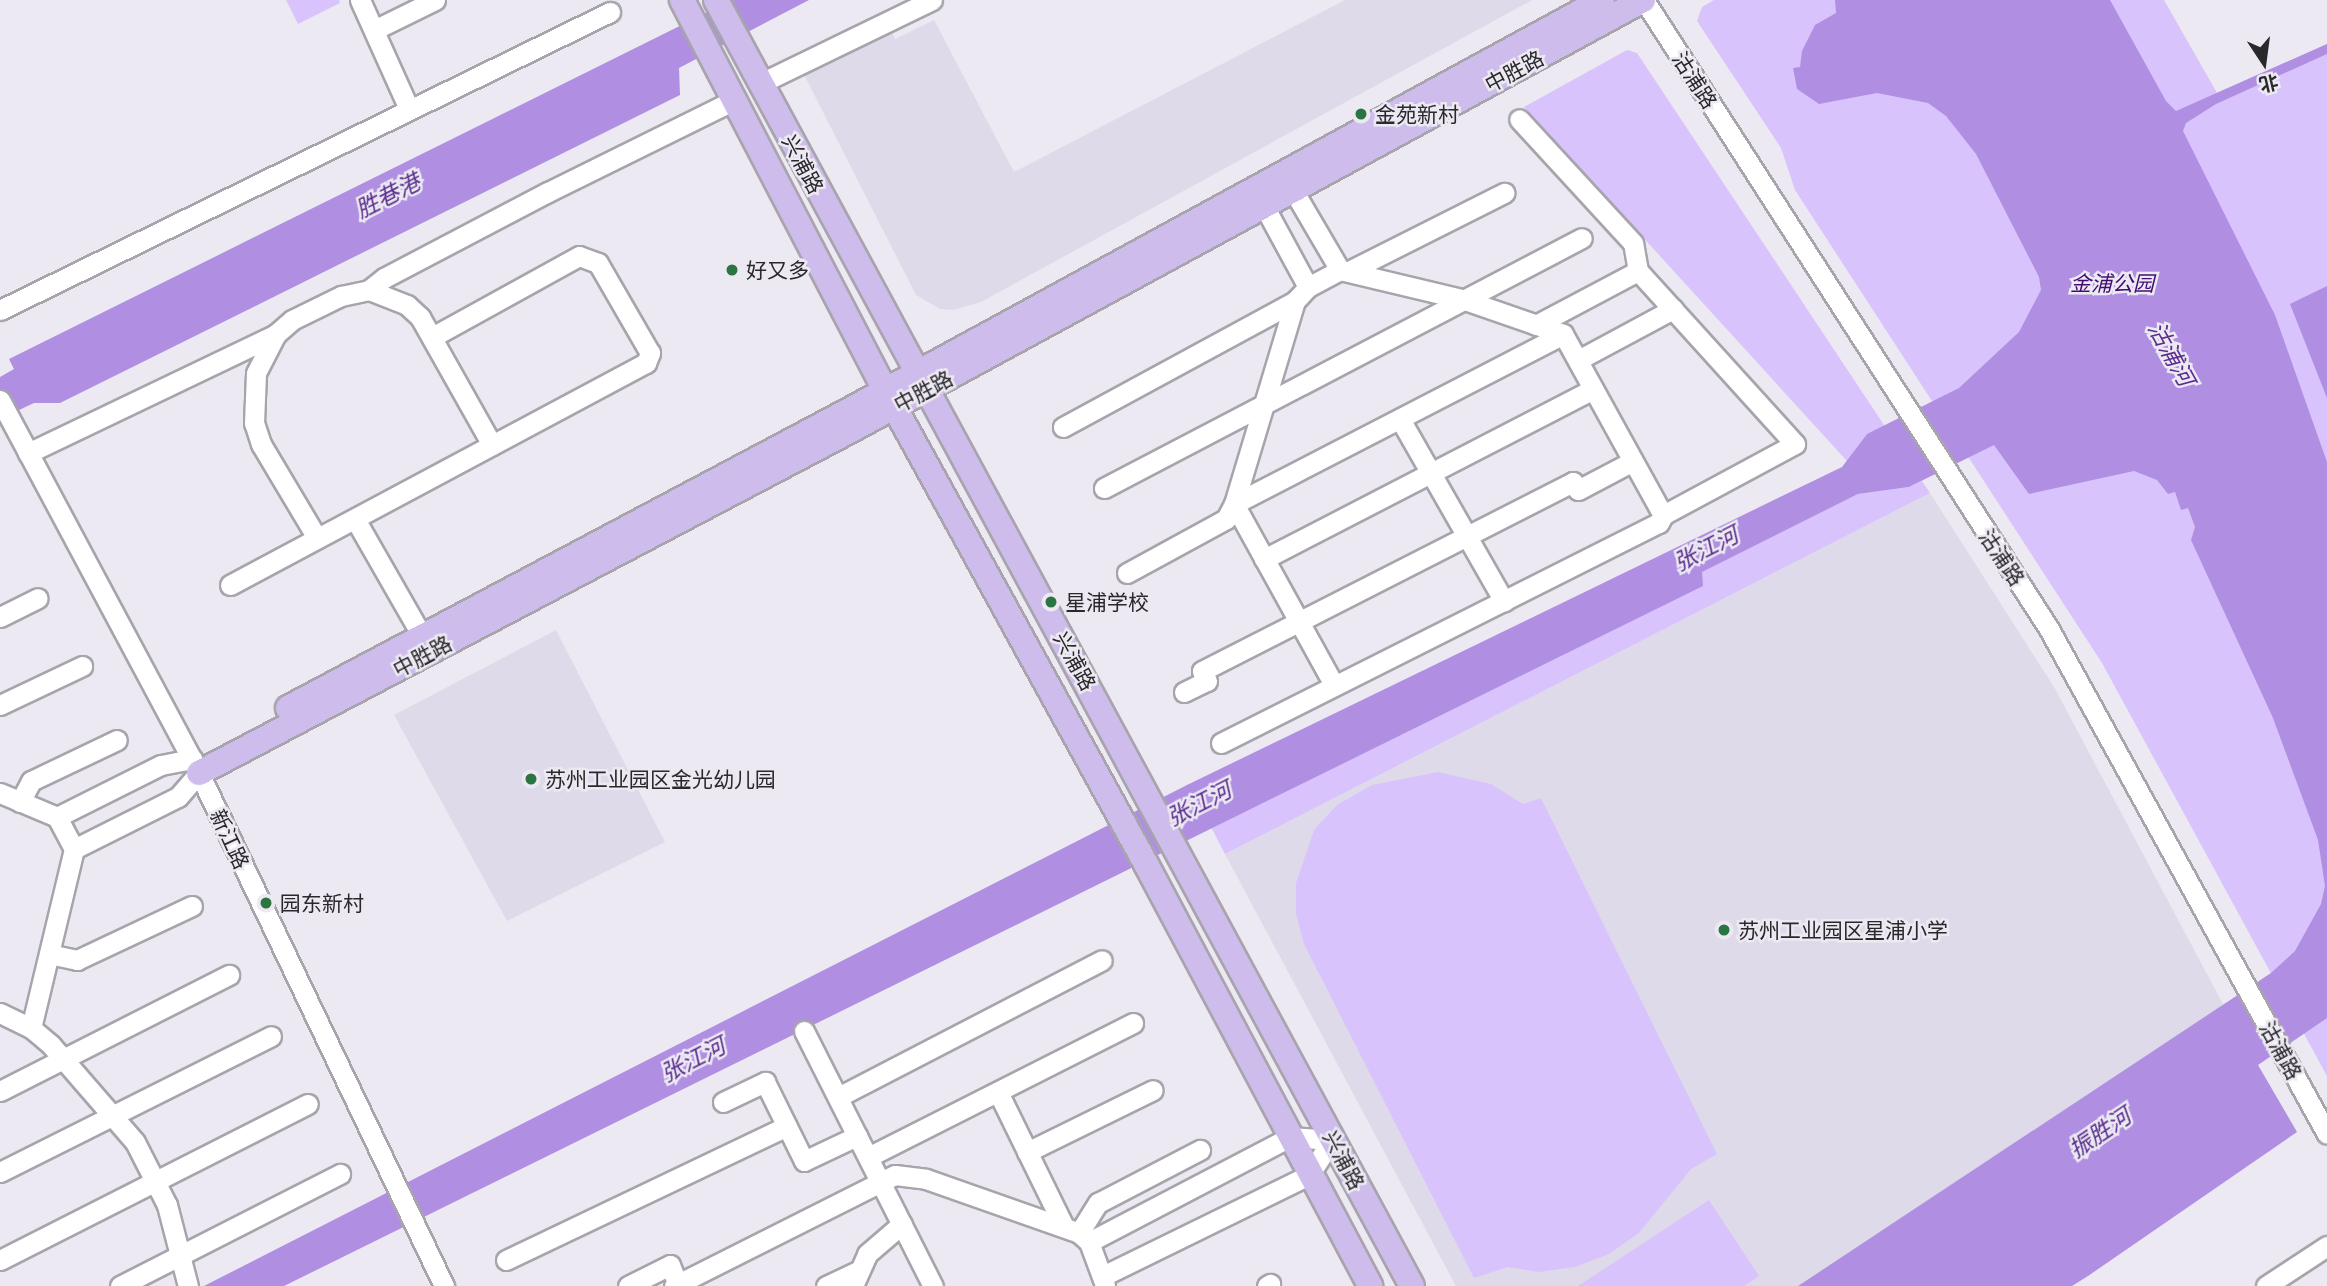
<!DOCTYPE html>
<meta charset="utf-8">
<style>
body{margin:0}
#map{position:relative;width:2327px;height:1286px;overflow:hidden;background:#ece9f2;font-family:"PT Serif","Noto Sans SC",serif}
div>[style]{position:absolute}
.built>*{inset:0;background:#dfdae9}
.green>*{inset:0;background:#d8c3fd}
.water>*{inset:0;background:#b08fe3}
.roads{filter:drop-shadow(2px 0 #a7a4ac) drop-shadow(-2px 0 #a7a4ac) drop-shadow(0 2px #a7a4ac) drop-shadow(0 -2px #a7a4ac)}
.minor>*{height:19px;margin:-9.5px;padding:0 9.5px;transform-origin:9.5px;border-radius:9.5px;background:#fff}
.major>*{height:24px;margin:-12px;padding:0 12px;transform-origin:12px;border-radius:12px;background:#cebcec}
.dots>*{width:19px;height:19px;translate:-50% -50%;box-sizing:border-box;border:4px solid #ece9f2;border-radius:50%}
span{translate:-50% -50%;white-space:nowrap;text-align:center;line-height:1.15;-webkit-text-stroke:5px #ece9f2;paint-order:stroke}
.street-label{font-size:21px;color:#29282b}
.poi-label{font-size:21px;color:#29282b}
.left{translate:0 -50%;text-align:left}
.park-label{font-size:21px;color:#420d72;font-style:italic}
.water-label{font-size:23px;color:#5a2d8e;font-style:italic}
.north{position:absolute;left:2229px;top:28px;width:70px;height:70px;-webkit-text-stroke:5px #ece9f2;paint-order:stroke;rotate:167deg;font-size:19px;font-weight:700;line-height:28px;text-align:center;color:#29282b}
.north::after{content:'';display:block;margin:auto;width:24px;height:32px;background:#29282b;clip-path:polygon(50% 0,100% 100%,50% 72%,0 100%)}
</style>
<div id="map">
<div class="built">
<i style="clip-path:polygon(1345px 0,1532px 0,981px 302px,953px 310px,940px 309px,916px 295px,795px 57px,884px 14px,895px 39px,934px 20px,1014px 172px)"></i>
<i style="clip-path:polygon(1930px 493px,2054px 687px,2224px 1006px,1798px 1286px,1456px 1286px,1225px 854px)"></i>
<i style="clip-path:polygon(556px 630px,665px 842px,507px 921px,394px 715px)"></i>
</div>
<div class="green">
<i style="clip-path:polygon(286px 0,339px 0,340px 3px,298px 24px)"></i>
<i style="clip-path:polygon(1714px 0,2164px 0,2217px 93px,2327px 44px,2327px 1076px,2102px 663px,1795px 190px,1781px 148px,1697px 21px,1702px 7px)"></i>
<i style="clip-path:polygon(1627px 50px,1637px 53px,1886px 428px,1867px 434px,1847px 461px,1524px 107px)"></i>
<i style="clip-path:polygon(1922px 481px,1930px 493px,1225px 854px,1211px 827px,1702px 586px,1701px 572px,1858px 494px,1909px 487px)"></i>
<i style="clip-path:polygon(1438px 772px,1491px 784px,1523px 804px,1541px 798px,1717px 1154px,1691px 1169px,1639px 1233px,1609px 1254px,1575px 1267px,1539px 1272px,1508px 1267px,1474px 1278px,1304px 944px,1296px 914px,1296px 883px,1314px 830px,1337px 805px,1372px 785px)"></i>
<i style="clip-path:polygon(1709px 1200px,1759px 1276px,1744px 1286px,1578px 1286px)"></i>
</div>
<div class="water">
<i style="clip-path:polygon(732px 0,809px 0,679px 68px,680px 95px,60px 403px,34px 403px,0 419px,0 377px,14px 369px,9px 359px)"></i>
<i style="clip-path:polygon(2110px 0,2166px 101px,2176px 111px,2327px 44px,2327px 54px,2216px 104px,2186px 123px,2183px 131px,2275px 315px,2327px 462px,2327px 1018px,2258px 1065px,2297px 1132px,2088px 1276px,2072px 1286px,1798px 1286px,2271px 973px,2295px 951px,2321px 904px,2325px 886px,2318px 840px,2273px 718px,2191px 540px,2195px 527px,2188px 508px,2181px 510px,2175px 492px,2168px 494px,2157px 480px,2134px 471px,2029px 494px,1994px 445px,1909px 487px,1858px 494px,1702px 572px,1703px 586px,284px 1286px,204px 1286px,1187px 785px,1842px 467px,1867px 434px,1959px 388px,2019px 332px,2041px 290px,2039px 277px,1976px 154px,1946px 116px,1928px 103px,1877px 93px,1819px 104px,1797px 89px,1793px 68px,1800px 67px,1802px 51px,1815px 25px,1836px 13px,1835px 0)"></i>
<i style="clip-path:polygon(2327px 286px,2327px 398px,2290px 304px)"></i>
</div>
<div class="roads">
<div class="minor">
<i style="left:360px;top:0;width:120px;rotate:65.8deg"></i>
<i style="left:1644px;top:0;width:748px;rotate:57.22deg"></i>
<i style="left:2049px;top:629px;width:576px;rotate:61.17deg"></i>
<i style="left:374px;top:30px;width:68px;rotate:-26.2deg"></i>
<i style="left:761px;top:83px;width:190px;rotate:-25.9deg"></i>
<i style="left:1349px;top:271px;width:174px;rotate:-26.7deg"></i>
<i style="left:1308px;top:287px;width:92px;rotate:-118.5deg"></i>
<i style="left:1264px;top:206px;width:25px;rotate:-79deg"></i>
<i style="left:1269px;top:181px;width:26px;rotate:21deg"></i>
<i style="left:1293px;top:190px;width:93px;rotate:59.6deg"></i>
<i style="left:369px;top:290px;width:19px;rotate:-39deg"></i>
<i style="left:384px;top:278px;width:185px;rotate:-27.7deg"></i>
<i style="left:548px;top:192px;width:208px;rotate:-26.3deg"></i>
<i style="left:0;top:310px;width:679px;rotate:-26.04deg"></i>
<i style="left:1536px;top:325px;width:115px;rotate:-27.9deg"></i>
<i style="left:1578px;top:360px;width:108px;rotate:-28.2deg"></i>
<i style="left:0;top:400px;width:423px;rotate:61.9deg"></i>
<i style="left:199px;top:773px;width:569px;rotate:64.47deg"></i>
<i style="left:1400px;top:419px;width:210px;rotate:60.3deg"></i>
<i style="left:1063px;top:427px;width:264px;rotate:-28.5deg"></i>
<i style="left:28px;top:453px;width:275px;rotate:-25.6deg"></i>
<i style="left:1104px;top:488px;width:539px;rotate:-27.61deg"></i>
<i style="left:355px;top:519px;width:135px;rotate:60.2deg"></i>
<i style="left:317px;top:538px;width:109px;rotate:-120.8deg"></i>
<i style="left:261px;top:444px;width:22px;rotate:-108deg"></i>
<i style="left:254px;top:423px;width:50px;rotate:-87.7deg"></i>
<i style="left:256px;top:373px;width:44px;rotate:-62.9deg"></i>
<i style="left:276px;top:334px;width:21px;rotate:-41deg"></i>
<i style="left:292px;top:320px;width:55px;rotate:-26.1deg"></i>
<i style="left:341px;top:296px;width:29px;rotate:-12deg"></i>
<i style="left:369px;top:290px;width:41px;rotate:21.5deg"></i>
<i style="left:407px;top:305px;width:18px;rotate:43deg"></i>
<i style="left:420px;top:317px;width:147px;rotate:60.6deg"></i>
<i style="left:1264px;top:559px;width:370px;rotate:-27.3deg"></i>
<i style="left:1127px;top:573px;width:113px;rotate:-28.6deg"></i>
<i style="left:1226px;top:519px;width:17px;rotate:-62deg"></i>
<i style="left:1234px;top:504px;width:370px;rotate:-27.3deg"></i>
<i style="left:230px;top:585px;width:472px;rotate:-28.1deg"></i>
<i style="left:646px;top:363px;width:11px;rotate:-68deg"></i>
<i style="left:650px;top:353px;width:104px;rotate:-120deg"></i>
<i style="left:598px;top:263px;width:20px;rotate:-160deg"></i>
<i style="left:579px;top:256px;width:168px;rotate:151.1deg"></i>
<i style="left:0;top:617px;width:42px;rotate:-26.6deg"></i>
<i style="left:1334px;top:685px;width:207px;rotate:-118.9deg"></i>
<i style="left:1234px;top:504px;width:212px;rotate:-73.3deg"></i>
<i style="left:1295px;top:301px;width:19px;rotate:-47deg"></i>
<i style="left:1308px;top:287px;width:36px;rotate:-28deg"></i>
<i style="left:1340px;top:270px;width:125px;rotate:13.4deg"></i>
<i style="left:1462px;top:299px;width:107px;rotate:19.1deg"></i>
<i style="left:1563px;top:334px;width:207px;rotate:61.1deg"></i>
<i style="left:1184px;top:692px;width:25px;rotate:-26deg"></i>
<i style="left:1207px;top:681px;width:11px;rotate:-117deg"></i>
<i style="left:1202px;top:671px;width:416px;rotate:-27deg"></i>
<i style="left:1573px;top:482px;width:9px;rotate:58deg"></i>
<i style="left:1578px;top:490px;width:62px;rotate:-27.8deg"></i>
<i style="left:0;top:705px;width:91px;rotate:-25.4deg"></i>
<i style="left:1221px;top:743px;width:490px;rotate:-26.7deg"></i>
<i style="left:1659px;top:523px;width:9px;rotate:-63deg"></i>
<i style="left:1663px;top:515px;width:150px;rotate:-28.3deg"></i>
<i style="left:1795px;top:444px;width:234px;rotate:-132.2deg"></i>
<i style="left:1638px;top:271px;width:28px;rotate:-100deg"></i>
<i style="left:1633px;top:243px;width:168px;rotate:-132.6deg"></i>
<i style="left:0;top:793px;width:62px;rotate:22.8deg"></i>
<i style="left:57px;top:817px;width:36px;rotate:62deg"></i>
<i style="left:74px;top:849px;width:184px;rotate:103.5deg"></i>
<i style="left:20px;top:802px;width:24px;rotate:-62deg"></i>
<i style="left:31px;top:781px;width:95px;rotate:-25.5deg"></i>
<i style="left:57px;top:817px;width:116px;rotate:-26.6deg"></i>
<i style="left:161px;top:765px;width:32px;rotate:-11deg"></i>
<i style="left:74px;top:849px;width:116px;rotate:-26.6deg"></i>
<i style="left:178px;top:797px;width:32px;rotate:-49deg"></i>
<i style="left:49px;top:954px;width:29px;rotate:12deg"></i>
<i style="left:77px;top:960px;width:127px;rotate:-25.2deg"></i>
<i style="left:0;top:1013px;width:34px;rotate:26deg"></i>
<i style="left:31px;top:1028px;width:26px;rotate:40deg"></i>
<i style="left:51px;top:1045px;width:128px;rotate:49.1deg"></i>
<i style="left:135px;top:1142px;width:71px;rotate:63.1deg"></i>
<i style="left:167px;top:1205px;width:84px;rotate:75.5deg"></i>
<i style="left:804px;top:1031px;width:286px;rotate:63.2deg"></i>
<i style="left:0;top:1091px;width:257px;rotate:-26.9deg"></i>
<i style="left:998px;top:1092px;width:150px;rotate:63.9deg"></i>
<i style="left:838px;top:1097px;width:297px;rotate:-27.4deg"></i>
<i style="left:723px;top:1102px;width:47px;rotate:-25.5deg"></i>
<i style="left:765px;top:1082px;width:88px;rotate:63.7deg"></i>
<i style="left:804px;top:1161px;width:59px;rotate:-25.3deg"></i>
<i style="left:1027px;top:1152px;width:140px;rotate:-26.2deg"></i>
<i style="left:868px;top:1157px;width:297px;rotate:-26.8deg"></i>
<i style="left:0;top:1172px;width:303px;rotate:-26.6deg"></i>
<i style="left:1079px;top:1233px;width:36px;rotate:-58deg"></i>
<i style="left:1098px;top:1203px;width:115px;rotate:-27.5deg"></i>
<i style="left:1089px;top:1242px;width:227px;rotate:-27.6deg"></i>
<i style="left:1290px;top:1137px;width:42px;rotate:4.1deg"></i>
<i style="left:1332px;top:1140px;width:42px;rotate:123.3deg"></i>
<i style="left:1309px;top:1175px;width:227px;rotate:153.9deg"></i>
<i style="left:0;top:1260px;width:345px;rotate:-26.9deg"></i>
<i style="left:506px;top:1260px;width:311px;rotate:-25.5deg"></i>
<i style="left:120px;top:1286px;width:247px;rotate:-27deg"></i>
<i style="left:628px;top:1286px;width:47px;rotate:-26.6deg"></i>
<i style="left:670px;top:1265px;width:18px;rotate:68deg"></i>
<i style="left:674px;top:1286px;width:247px;rotate:-26.7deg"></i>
<i style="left:895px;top:1175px;width:31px;rotate:7deg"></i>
<i style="left:926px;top:1179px;width:162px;rotate:19.4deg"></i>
<i style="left:1079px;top:1233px;width:13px;rotate:42deg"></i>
<i style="left:1089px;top:1242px;width:46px;rotate:69.6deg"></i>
<i style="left:826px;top:1286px;width:35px;rotate:-25deg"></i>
<i style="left:853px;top:1286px;width:35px;rotate:-66deg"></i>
<i style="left:867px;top:1254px;width:46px;rotate:-40.6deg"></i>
<i style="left:1267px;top:1286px;width:4px;rotate:-34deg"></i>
<i style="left:2266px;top:1286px;width:73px;rotate:-33.3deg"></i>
</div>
<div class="major">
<i style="left:682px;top:0;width:440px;rotate:62.5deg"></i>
<i style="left:885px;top:390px;width:541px;rotate:61.16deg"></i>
<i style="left:1146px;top:864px;width:478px;rotate:62deg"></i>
<i style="left:716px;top:0;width:1462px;rotate:61.58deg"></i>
<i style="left:288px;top:708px;width:629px;rotate:-27.95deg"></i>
<i style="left:844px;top:413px;width:863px;rotate:-28.58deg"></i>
<i style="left:199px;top:773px;width:739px;rotate:-27.74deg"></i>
<i style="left:853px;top:429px;width:899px;rotate:-28.5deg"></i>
</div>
</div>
<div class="dots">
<i style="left:1361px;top:114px;background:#2b7543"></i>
<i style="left:732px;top:270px;background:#2b7543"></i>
<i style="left:1051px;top:602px;background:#2b7543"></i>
<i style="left:531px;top:779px;background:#2b7543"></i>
<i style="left:266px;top:903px;background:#2b7543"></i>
<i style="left:1724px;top:930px;background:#2b7543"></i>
</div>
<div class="street-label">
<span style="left:1514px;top:71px;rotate:-28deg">中胜路</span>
<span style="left:1695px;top:80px;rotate:57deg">沽浦路</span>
<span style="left:803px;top:164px;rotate:62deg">兴浦路</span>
<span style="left:923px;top:391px;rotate:-28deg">中胜路</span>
<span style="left:2002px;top:557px;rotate:56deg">沽浦路</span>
<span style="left:422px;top:656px;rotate:-28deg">中胜路</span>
<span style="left:1075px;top:661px;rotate:61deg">兴浦路</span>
<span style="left:230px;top:839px;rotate:65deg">新江路</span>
<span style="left:2281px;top:1050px;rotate:61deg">沽浦路</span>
<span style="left:1344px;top:1160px;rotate:62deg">兴浦路</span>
</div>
<div class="poi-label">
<span class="left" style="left:1375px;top:114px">金苑新村</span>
<span class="left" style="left:746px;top:270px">好又多</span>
<span class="left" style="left:1065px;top:602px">星浦学校</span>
<span class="left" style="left:545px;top:779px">苏州工业园区金光幼儿园</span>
<span class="left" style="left:280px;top:903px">园东新村</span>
<span class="left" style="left:1738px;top:930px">苏州工业园区星浦小学</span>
</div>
<div class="park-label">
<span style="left:2112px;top:283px">金浦公园</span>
</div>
<div class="water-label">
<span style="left:388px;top:196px;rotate:-27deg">胜巷港</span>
<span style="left:2171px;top:354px;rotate:61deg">沽浦河</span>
<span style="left:1706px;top:549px;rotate:-27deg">张江河</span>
<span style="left:1199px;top:804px;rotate:-27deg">张江河</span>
<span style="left:693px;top:1060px;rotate:-27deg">张江河</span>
<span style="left:2100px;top:1133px;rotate:-34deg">振胜河</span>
</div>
<div class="north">北</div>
</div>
